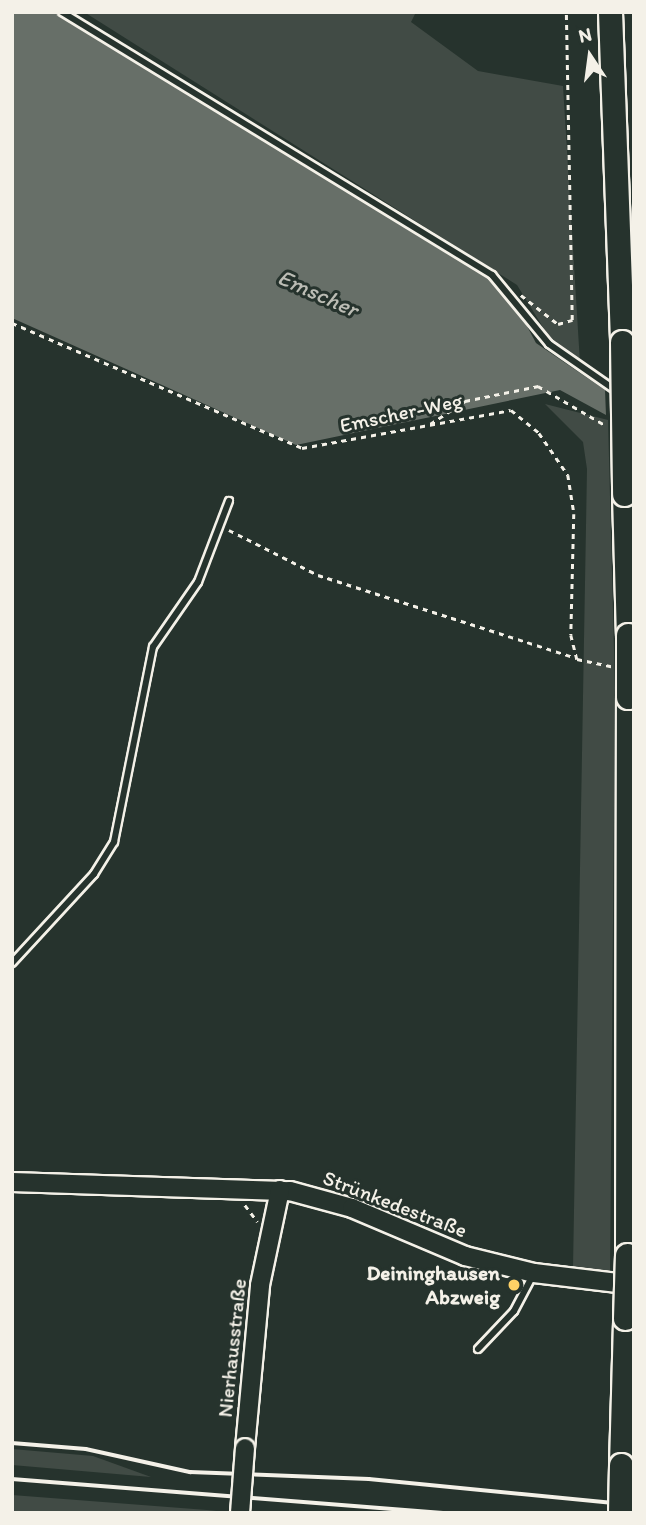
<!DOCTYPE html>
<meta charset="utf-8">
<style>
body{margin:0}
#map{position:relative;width:646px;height:1525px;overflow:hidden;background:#26332d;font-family:Itim,sans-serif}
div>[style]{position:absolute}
.green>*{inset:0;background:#414b45}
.water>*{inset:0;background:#676f68}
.path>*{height:2.5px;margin-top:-1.25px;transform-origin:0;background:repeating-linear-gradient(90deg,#f4f1e8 0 5px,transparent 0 10px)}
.roads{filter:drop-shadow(2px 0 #f4f1e8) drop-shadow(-2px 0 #f4f1e8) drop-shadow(0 2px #f4f1e8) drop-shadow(0 -2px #f4f1e8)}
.service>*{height:6px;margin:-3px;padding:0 3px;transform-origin:3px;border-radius:3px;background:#26332d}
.secondary>*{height:18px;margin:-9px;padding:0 9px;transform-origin:9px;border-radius:9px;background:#26332d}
.motorway>*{height:23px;margin:-11.5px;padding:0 11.5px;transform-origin:11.5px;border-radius:11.5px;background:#26332d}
.rail>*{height:3.5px;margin:-1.75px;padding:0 1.75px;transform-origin:1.75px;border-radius:1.75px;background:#f4f1e8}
.bridges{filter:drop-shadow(2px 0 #f4f1e8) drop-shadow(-2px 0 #f4f1e8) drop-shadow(0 2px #f4f1e8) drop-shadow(0 -2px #f4f1e8)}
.secondary-bridge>*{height:18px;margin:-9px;padding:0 9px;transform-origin:9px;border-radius:9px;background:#26332d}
.motorway-bridge>*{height:23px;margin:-11.5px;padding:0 11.5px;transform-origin:11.5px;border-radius:11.5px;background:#26332d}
.dots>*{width:19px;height:19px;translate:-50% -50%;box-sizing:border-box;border:4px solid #26332d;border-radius:50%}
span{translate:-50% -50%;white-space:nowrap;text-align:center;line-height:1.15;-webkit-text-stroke:6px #26332d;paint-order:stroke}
.street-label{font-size:21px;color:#f4f1e8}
.poi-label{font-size:21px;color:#f4f1e8;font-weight:700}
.right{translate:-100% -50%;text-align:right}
.water-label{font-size:23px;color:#bcbdb5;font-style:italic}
.frame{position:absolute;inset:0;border:14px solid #f4f1e8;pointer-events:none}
.north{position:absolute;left:555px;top:21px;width:70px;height:70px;-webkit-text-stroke:5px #26332d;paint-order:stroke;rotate:347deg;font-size:19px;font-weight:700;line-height:28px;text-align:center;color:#f4f1e8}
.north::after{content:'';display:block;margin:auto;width:24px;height:32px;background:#f4f1e8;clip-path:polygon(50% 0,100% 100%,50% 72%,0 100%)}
</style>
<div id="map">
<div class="green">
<i style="clip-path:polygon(84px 12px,416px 12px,411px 22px,478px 71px,563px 86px,580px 363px,549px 337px,517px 285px)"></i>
<i style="clip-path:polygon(545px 404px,608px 420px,615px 688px,610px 1272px,573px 1268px,587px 469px,583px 442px)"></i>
<i style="clip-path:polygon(12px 1449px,93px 1456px,151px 1477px,12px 1465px)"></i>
<i style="clip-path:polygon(12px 1495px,207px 1510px,226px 1512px,12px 1513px)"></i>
</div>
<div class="water">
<i style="clip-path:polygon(12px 12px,56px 12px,487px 277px,520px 313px,536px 343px,605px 390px,606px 415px,560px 390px,296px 445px,12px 318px)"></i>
</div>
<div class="path">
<i style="left:521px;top:295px;width:47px;rotate:38.1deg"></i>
<i style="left:558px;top:324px;width:15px;rotate:-16deg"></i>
<i style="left:572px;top:320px;width:308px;rotate:-91.1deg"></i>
<i style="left:12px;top:323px;width:316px;rotate:23.3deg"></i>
<i style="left:302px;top:448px;width:212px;rotate:-10.3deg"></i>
<i style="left:511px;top:410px;width:36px;rotate:39deg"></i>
<i style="left:539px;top:433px;width:51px;rotate:55.4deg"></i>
<i style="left:568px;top:475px;width:39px;rotate:81deg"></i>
<i style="left:574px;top:514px;width:121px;rotate:91.4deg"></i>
<i style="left:571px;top:635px;width:25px;rotate:76deg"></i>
<i style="left:577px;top:659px;width:35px;rotate:12deg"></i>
<i style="left:430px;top:424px;width:42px;rotate:-33.3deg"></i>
<i style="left:465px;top:401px;width:75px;rotate:-11.6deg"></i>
<i style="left:538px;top:386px;width:78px;rotate:30.2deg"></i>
<i style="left:229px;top:530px;width:100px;rotate:26.8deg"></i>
<i style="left:318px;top:575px;width:271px;rotate:17.8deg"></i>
<i style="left:245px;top:1205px;width:21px;rotate:53deg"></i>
</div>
<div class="roads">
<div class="service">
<i style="left:62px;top:12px;width:504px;rotate:31.45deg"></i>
<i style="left:492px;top:275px;width:89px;rotate:50.4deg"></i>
<i style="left:549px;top:344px;width:84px;rotate:34.8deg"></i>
<i style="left:12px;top:963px;width:121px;rotate:-47.3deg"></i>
<i style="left:94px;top:874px;width:38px;rotate:-58deg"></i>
<i style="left:114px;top:842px;width:199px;rotate:-78.7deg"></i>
<i style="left:153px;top:647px;width:79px;rotate:-55.3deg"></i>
<i style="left:198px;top:582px;width:87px;rotate:-69.1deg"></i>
<i style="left:478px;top:1349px;width:52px;rotate:-46.5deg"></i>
<i style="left:514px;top:1311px;width:41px;rotate:-62.2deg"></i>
</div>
<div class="secondary">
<i style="left:12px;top:1182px;width:278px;rotate:1.9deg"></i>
<i style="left:290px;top:1191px;width:64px;rotate:15.3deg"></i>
<i style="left:352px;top:1208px;width:123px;rotate:23deg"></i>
<i style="left:465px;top:1256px;width:71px;rotate:13.8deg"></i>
<i style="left:534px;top:1273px;width:101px;rotate:6.8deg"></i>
<i style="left:245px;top:1448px;width:164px;rotate:-84.7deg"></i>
<i style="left:260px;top:1285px;width:97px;rotate:-78.1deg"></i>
</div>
<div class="motorway">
<i style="left:610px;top:12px;width:330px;rotate:87.9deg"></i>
<i style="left:624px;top:494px;width:141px;rotate:88.4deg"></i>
<i style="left:627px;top:1255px;width:558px;rotate:-89.9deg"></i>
<i style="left:621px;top:1465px;width:147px;rotate:-88.4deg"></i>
</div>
</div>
<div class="rail">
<i style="left:12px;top:1443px;width:74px;rotate:4.6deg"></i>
<i style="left:86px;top:1449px;width:107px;rotate:12.5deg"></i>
<i style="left:190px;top:1472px;width:179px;rotate:2.2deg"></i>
<i style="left:369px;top:1479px;width:266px;rotate:5.6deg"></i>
<i style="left:12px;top:1479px;width:432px;rotate:4.5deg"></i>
</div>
<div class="bridges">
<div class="secondary-bridge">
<i style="left:240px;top:1513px;width:65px;rotate:-85.6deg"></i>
</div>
<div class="motorway-bridge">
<i style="left:622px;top:342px;width:152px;rotate:89.2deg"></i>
<i style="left:628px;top:635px;width:62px;rotate:90deg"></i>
<i style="left:625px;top:1318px;width:63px;rotate:-88.2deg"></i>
<i style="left:620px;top:1513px;width:48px;rotate:-88.8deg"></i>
</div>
</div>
<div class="dots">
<i style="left:514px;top:1285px;background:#ffd166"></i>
</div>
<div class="street-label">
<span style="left:401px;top:413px;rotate:-12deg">Emscher-Weg</span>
<span style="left:395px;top:1204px;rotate:21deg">Strünkedestraße</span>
<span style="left:232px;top:1348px;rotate:-84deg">Nierhausstraße</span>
</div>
<div class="poi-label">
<span class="right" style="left:500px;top:1285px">Deininghausen<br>Abzweig</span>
</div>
<div class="water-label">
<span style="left:318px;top:293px;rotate:24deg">Emscher</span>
</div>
<div class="frame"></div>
<div class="north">N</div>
</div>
